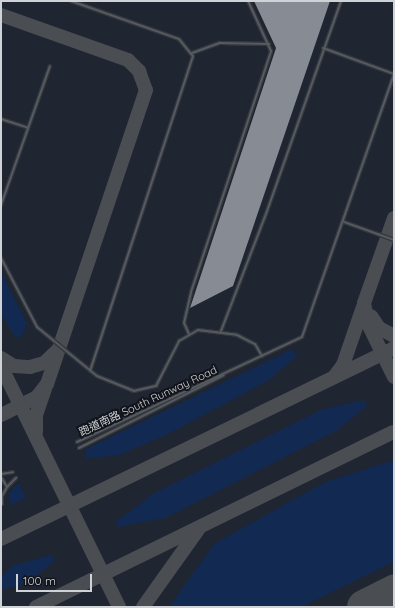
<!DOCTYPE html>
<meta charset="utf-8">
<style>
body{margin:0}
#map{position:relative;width:395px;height:608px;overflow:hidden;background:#1a1e24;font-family:Quicksand,"Noto Sans TC",sans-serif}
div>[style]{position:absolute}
.built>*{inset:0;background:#1f2531}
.green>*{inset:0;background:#122a52}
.taxiway>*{height:14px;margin:-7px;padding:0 7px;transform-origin:7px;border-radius:7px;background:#4a4d52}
.runway>*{height:34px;margin:-17px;padding:0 17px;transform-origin:17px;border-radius:17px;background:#4a4d52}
.building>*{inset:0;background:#878c94}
.roads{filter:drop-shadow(1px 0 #35383d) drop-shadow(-1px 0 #35383d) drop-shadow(0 1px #35383d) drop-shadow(0 -1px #35383d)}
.lane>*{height:2px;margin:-1px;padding:0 1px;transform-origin:1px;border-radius:1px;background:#565b62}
span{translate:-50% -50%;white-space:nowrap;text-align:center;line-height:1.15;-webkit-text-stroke:4px #11141a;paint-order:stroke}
.street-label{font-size:11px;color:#cfd2d6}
.frame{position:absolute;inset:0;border:2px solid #cfd2d6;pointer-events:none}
.scale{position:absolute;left:16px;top:574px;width:76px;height:18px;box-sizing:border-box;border:2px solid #cfd2d6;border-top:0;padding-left:5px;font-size:12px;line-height:14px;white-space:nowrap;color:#cfd2d6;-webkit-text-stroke:3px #11141a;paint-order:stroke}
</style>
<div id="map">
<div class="built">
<i style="clip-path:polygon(1px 1px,394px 1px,394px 607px,1px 607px)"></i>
</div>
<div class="green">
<i style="clip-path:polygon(1px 272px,27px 324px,22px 336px,16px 338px,1px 314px)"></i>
<i style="clip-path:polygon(293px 349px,297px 356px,269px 380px,168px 434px,119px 455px,85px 459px,86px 449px)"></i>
<i style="clip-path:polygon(364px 400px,367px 406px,336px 431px,165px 518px,118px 527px,116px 522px,153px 494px,323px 409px)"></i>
<i style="clip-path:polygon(394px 460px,394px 562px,301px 607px,169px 607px,214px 544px,325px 482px)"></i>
<i style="clip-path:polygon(19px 483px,26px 498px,10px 505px,9px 492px)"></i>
<i style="clip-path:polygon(51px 555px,56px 560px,27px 583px,1px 590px,1px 576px,14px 565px)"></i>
</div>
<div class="taxiway">
<i style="left:1px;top:15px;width:135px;rotate:19.5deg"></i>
<i style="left:128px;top:60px;width:16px;rotate:45deg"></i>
<i style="left:139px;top:71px;width:20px;rotate:70deg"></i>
<i style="left:146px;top:90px;width:310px;rotate:108.6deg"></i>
<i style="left:47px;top:384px;width:16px;rotate:128deg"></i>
<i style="left:37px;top:397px;width:40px;rotate:153.4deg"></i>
<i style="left:394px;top:218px;width:90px;rotate:109.4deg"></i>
<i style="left:364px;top:303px;width:21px;rotate:79deg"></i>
<i style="left:368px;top:324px;width:59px;rotate:63.9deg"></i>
<i style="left:371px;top:316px;width:14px;rotate:56deg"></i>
<i style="left:379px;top:328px;width:17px;rotate:28deg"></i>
<i style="left:1px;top:358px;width:15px;rotate:32deg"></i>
<i style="left:14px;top:366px;width:16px;rotate:4deg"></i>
<i style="left:30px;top:367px;width:15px;rotate:-16deg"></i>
<i style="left:44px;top:363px;width:18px;rotate:-43deg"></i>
<i style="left:1px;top:366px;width:268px;rotate:63.9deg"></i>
<i style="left:334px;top:377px;width:15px;rotate:-53deg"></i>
<i style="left:343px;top:365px;width:61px;rotate:-71deg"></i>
<i style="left:36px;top:432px;width:17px;rotate:-90deg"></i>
<i style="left:36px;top:415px;width:28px;rotate:-71deg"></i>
<i style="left:1px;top:539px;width:437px;rotate:-25.9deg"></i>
<i style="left:36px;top:607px;width:398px;rotate:-26.1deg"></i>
<i style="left:143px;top:607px;width:95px;rotate:-54.5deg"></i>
</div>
<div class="runway">
<i style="left:364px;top:607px;width:34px;rotate:-27deg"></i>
</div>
<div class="building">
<i style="clip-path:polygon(254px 1px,330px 1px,233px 286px,190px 308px,276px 48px)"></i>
</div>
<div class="roads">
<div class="lane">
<i style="left:71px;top:1px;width:114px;rotate:19.4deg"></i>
<i style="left:179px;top:39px;width:22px;rotate:51deg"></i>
<i style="left:193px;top:56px;width:331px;rotate:108.1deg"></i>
<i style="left:323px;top:48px;width:76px;rotate:20.1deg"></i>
<i style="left:192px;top:53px;width:30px;rotate:-20deg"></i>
<i style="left:220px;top:43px;width:49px;rotate:1.2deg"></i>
<i style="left:1px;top:119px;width:28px;rotate:18deg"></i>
<i style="left:1px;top:205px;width:147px;rotate:-70.6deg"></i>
<i style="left:344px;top:222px;width:53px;rotate:19.8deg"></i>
<i style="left:1px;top:258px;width:78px;rotate:62.4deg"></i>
<i style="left:37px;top:327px;width:77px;rotate:39.2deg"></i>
<i style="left:97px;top:376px;width:40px;rotate:22deg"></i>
<i style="left:134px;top:391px;width:23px;rotate:-13deg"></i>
<i style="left:156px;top:386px;width:51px;rotate:-62.9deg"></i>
<i style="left:179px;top:341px;width:22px;rotate:-30deg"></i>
<i style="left:198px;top:330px;width:39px;rotate:7deg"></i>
<i style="left:237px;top:335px;width:20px;rotate:27deg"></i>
<i style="left:255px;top:344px;width:14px;rotate:60deg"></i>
<i style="left:221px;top:331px;width:125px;rotate:-69deg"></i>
<i style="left:266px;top:214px;width:226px;rotate:-70.6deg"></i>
<i style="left:189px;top:334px;width:12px;rotate:-114deg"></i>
<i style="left:184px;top:323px;width:32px;rotate:-77deg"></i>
<i style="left:191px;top:292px;width:254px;rotate:-71.6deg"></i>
<i style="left:271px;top:51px;width:55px;rotate:-114.7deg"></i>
<i style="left:77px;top:442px;width:248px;rotate:-25deg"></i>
<i style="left:302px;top:337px;width:279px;rotate:-70.7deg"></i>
<i style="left:79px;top:448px;width:162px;rotate:-26.7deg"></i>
<i style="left:1px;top:474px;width:12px;rotate:-9deg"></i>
<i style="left:1px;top:477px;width:12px;rotate:59deg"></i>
<i style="left:7px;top:487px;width:13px;rotate:119deg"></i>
<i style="left:7px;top:487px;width:13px;rotate:-45deg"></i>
<i style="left:2px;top:498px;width:6px;rotate:90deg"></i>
</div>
</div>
<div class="street-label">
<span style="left:148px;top:401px;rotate:-25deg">跑道南路 South Runway Road</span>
</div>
<div class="frame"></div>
<div class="scale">100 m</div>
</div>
